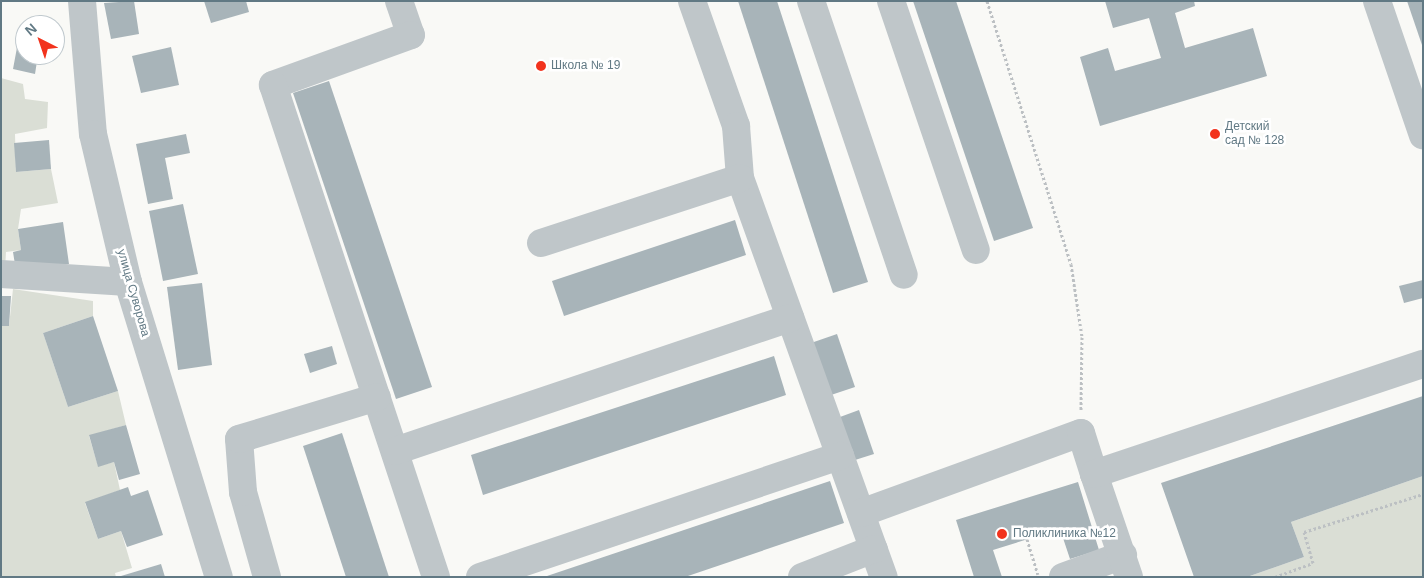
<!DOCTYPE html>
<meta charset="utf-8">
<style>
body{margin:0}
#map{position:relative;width:1424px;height:578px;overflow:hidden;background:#f9f9f6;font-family:Arial,sans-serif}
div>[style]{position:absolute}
.green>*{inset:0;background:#daded5}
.building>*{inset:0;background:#a8b4b9}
.path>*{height:3px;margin-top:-1.5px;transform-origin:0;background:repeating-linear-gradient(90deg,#bcc0c3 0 2.5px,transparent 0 5px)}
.minor>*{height:28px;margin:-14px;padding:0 14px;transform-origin:14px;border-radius:14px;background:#bfc6c9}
.dots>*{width:14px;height:14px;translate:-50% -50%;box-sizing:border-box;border:2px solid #fff;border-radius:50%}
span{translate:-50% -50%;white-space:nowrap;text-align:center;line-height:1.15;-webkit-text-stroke:5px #fff;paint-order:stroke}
.poi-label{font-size:12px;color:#617984}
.left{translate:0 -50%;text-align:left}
.street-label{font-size:12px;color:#617984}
.frame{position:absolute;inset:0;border:2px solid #617984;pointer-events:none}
.north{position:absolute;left:15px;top:15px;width:50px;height:50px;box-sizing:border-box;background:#fff;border:1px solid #c0c9ce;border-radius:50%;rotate:319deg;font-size:14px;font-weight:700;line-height:20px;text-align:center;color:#617984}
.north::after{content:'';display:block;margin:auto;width:18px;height:22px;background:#f2331d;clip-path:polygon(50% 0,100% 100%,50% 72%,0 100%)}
</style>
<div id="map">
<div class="green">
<i style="clip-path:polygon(1px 78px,23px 84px,25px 99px,48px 102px,47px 128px,15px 134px,16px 172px,51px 169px,58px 203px,21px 209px,18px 229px,21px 250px,6px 252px,5px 270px,1px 270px)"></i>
<i style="clip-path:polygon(13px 289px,93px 301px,93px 316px,43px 333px,68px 407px,118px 391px,126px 425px,89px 436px,98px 466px,114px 462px,120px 490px,85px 503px,98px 539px,121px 531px,132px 568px,115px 573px,116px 577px,1px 577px,1px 326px,9px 326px)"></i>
<i style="clip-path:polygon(1423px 476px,1423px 577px,1247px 577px,1304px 557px,1291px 522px)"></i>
</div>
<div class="building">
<i style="clip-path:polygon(134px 1px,139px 34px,111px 39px,104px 3px)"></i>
<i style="clip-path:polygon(204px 1px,246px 1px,249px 12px,211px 23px)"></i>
<i style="clip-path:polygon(738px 1px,777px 1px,868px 282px,833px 293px)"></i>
<i style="clip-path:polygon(913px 1px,956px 1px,1033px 228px,994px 241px)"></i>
<i style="clip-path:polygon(1105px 1px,1194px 1px,1195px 6px,1175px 13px,1185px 48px,1253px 28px,1267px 76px,1100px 126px,1080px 57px,1108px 48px,1115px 71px,1161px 58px,1149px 18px,1113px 28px)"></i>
<i style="clip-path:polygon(1407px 1px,1423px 1px,1423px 45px,1422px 45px)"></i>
<i style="clip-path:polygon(21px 26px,25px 27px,25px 55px,38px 55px,35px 74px,13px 69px)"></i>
<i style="clip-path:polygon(171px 47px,179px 85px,141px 93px,132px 56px)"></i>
<i style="clip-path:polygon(329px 81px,432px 387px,396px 399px,293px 93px)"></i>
<i style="clip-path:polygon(186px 134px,190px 153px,165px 158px,173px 199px,148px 204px,136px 144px)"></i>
<i style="clip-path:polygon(49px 140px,51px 169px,16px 172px,14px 143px)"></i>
<i style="clip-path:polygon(183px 204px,198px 274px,163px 281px,149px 211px)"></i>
<i style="clip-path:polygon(735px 220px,746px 255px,564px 316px,552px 281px)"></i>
<i style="clip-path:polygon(63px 222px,69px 264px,16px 271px,13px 252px,21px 250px,18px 229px)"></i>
<i style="clip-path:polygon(1423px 280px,1423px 298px,1404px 303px,1399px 286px)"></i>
<i style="clip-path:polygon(202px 283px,212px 365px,178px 370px,167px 287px)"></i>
<i style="clip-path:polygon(1px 296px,11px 296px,9px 326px,1px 326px)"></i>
<i style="clip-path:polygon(93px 316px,118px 391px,68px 407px,43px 333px)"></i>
<i style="clip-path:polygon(837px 334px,855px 387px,828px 396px,811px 343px)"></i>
<i style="clip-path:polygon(332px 346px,337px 364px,310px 373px,304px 354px)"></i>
<i style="clip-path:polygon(774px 356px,786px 395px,483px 495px,471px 455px)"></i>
<i style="clip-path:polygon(1423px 396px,1423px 476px,1291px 522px,1304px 557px,1247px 577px,1194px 577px,1161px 483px)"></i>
<i style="clip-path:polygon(859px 410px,874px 454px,855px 460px,840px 417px)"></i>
<i style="clip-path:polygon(126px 425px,140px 474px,119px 480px,114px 462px,98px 467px,89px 435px)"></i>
<i style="clip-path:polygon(342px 433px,389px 577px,346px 577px,303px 446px)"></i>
<i style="clip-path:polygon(830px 481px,844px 523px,685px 577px,544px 577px)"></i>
<i style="clip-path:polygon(1078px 482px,1099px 550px,1070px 559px,1060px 529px,993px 550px,1002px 577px,974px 577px,956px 520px)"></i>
<i style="clip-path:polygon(128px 487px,131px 496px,148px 490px,163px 535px,127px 547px,121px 531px,98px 539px,85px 502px)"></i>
<i style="clip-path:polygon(161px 564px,165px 577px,121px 577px,121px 576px)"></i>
</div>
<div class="path">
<i style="left:987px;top:1px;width:276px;rotate:72.3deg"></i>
<i style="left:1071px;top:264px;width:74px;rotate:81.4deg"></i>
<i style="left:1082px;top:337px;width:73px;rotate:90.8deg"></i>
<i style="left:1027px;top:539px;width:37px;rotate:73deg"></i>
<i style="left:1275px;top:577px;width:40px;rotate:-20.2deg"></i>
<i style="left:1313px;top:563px;width:32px;rotate:-106deg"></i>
<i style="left:1304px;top:532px;width:125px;rotate:-17.7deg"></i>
</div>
<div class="minor">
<i style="left:82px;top:1px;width:133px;rotate:85.3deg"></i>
<i style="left:93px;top:134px;width:152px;rotate:76.7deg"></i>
<i style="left:128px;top:282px;width:309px;rotate:72.9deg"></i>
<i style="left:399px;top:1px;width:36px;rotate:71deg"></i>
<i style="left:411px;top:35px;width:147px;rotate:160.1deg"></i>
<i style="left:273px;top:85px;width:518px;rotate:71.67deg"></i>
<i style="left:692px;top:1px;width:133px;rotate:70.6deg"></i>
<i style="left:736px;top:126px;width:52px;rotate:85.6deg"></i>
<i style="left:740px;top:178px;width:424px;rotate:70.2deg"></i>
<i style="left:811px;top:1px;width:289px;rotate:71.3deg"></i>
<i style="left:891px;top:1px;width:263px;rotate:71.2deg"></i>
<i style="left:1377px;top:1px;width:142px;rotate:71.1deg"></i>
<i style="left:541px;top:243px;width:209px;rotate:-18.1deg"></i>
<i style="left:1px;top:274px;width:127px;rotate:3.6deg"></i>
<i style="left:395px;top:451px;width:417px;rotate:-18.6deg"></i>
<i style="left:861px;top:513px;width:234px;rotate:-20deg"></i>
<i style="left:1081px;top:433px;width:43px;rotate:72.4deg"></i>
<i style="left:267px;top:577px;width:88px;rotate:-105.8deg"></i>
<i style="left:243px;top:492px;width:53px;rotate:-94.3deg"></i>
<i style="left:239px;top:439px;width:144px;rotate:-16.9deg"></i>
<i style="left:480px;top:577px;width:380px;rotate:-18.6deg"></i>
<i style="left:802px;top:577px;width:77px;rotate:-21.3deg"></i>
<i style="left:1063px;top:577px;width:64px;rotate:-20.1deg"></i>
<i style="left:1129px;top:577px;width:109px;rotate:-108.8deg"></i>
<i style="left:1094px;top:474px;width:347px;rotate:-18.5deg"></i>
</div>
<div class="dots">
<i style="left:541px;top:66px;background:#f2331d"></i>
<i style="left:1215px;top:134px;background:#f2331d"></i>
<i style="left:1002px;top:534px;background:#f2331d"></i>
</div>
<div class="poi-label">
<span class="left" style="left:551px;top:66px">Школа № 19</span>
<span class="left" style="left:1225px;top:134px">Детский<br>сад № 128</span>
<span class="left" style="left:1013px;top:534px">Поликлиника №12</span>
</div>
<div class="street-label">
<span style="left:133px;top:293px;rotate:74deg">улица Суворова</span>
</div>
<div class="frame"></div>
<div class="north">N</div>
</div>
